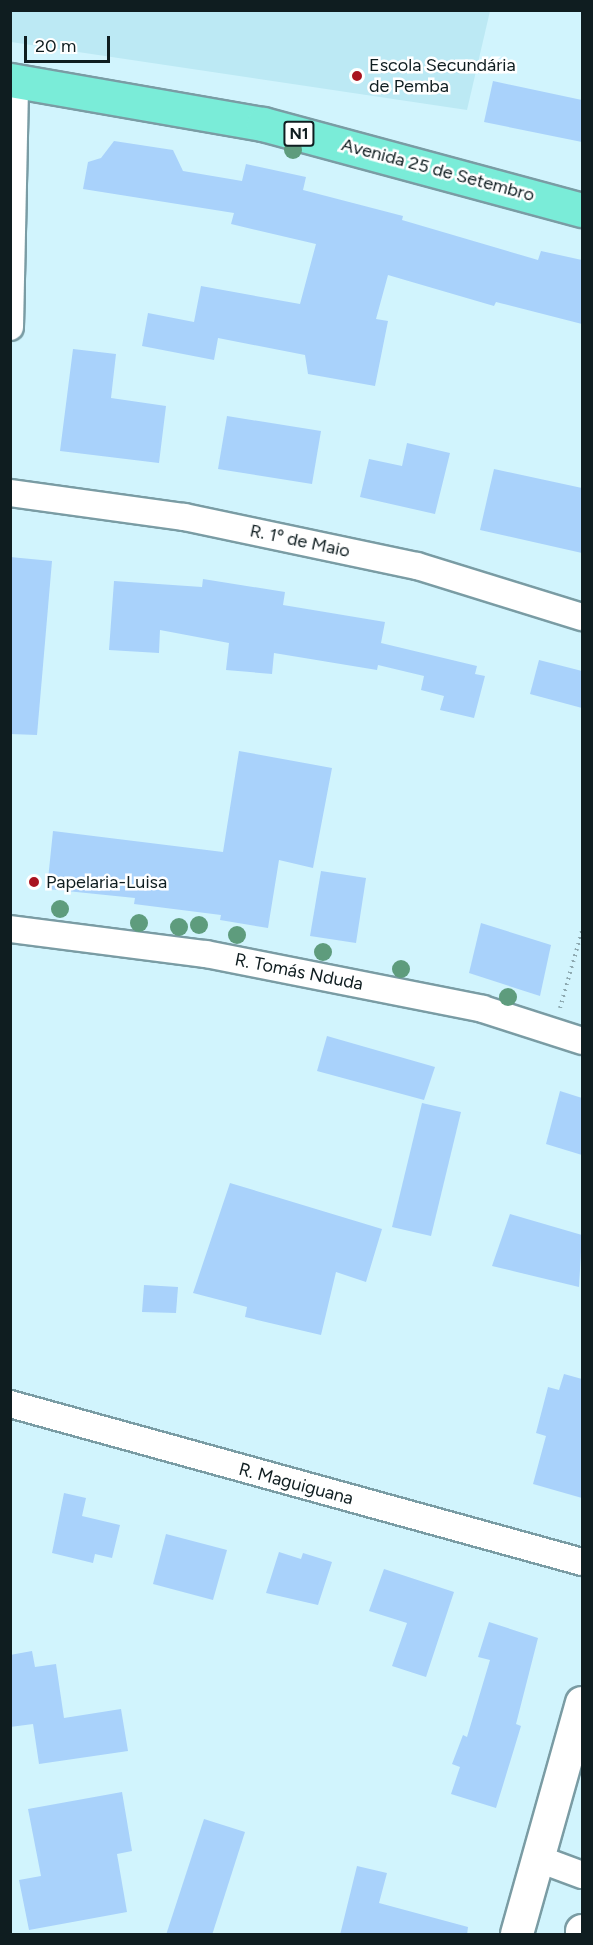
<!DOCTYPE html>
<meta charset="utf-8">
<style>
body{margin:0}
#map{position:relative;width:593px;height:1945px;overflow:hidden;background:#d1f4fd;font-family:Figtree,sans-serif}
div>[style]{position:absolute}
.built>*{inset:0;background:#bce9f4}
.building>*{inset:0;background:#a9d2fb}
.path>*{height:4px;margin-top:-2px;transform-origin:0;background:repeating-linear-gradient(90deg,#8da9b0 0 1.5px,transparent 0 6px)}
.roads{filter:drop-shadow(2px 0 #7a9ca4) drop-shadow(-2px 0 #7a9ca4) drop-shadow(0 2px #7a9ca4) drop-shadow(0 -2px #7a9ca4)}
.minor>*{height:26px;margin:-13px;padding:0 13px;transform-origin:13px;border-radius:13px;background:#fff}
.tertiary>*{height:32px;margin:-16px;padding:0 16px;transform-origin:16px;border-radius:16px;background:#fff}
.trunk>*{height:33px;margin:-16.5px;padding:0 16.5px;transform-origin:16.5px;border-radius:16.5px;background:#7aecd8}
.trees>*{width:18px;height:18px;margin:-9px;border-radius:50%;background:#5e9c7d}
.dots>*{width:16px;height:16px;translate:-50% -50%;box-sizing:border-box;border:3px solid #fff;border-radius:50%}
span{translate:-50% -50%;white-space:nowrap;text-align:center;line-height:1.15;-webkit-text-stroke:5px #fff;paint-order:stroke}
.shield-label span{padding:2px 4px;background:#fff;border:2px solid;border-radius:4px;-webkit-text-stroke-width:0}
.shield-label{font-size:16px;color:#0f1d20;font-weight:700}
.poi-label{font-size:18px;color:#0f1d20}
.left{translate:0 -50%;text-align:left}
.street-label{font-size:18px;color:#0f1d20}
.frame{position:absolute;inset:0;border:12px solid #0f1d20;pointer-events:none}
.scale{position:absolute;left:24px;top:36px;width:86px;height:27px;box-sizing:border-box;border:3px solid #0f1d20;border-top:0;padding-left:8px;font-size:18px;line-height:21px;white-space:nowrap;color:#0f1d20;-webkit-text-stroke:4px #fff;paint-order:stroke}
</style>
<div id="map">
<div class="built">
<i style="clip-path:polygon(10px 11px,11px 10px,490px 11px,467px 110px,11px 42px)"></i>
</div>
<div class="building">
<i style="clip-path:polygon(493px 81px,582px 100px,582px 142px,484px 122px)"></i>
<i style="clip-path:polygon(114px 141px,173px 150px,183px 171px,242px 181px,246px 164px,306px 177px,303px 190px,403px 216px,402px 220px,538px 260px,541px 251px,582px 260px,582px 324px,496px 302px,494px 306px,388px 275px,376px 319px,388px 321px,375px 386px,308px 374px,305px 355px,218px 338px,214px 360px,142px 346px,148px 313px,194px 322px,201px 286px,300px 304px,316px 244px,231px 224px,234px 213px,83px 189px,88px 162px,101px 158px)"></i>
<i style="clip-path:polygon(73px 349px,116px 354px,111px 398px,166px 406px,159px 463px,60px 451px)"></i>
<i style="clip-path:polygon(227px 416px,321px 431px,312px 484px,218px 469px)"></i>
<i style="clip-path:polygon(407px 443px,450px 453px,435px 514px,360px 497px,369px 459px,402px 466px)"></i>
<i style="clip-path:polygon(494px 469px,582px 488px,582px 553px,480px 530px)"></i>
<i style="clip-path:polygon(10px 557px,52px 561px,37px 735px,10px 734px)"></i>
<i style="clip-path:polygon(203px 579px,285px 592px,283px 605px,385px 622px,381px 643px,477px 666px,475px 674px,485px 676px,474px 718px,440px 710px,444px 696px,421px 690px,424px 676px,378px 665px,377px 670px,274px 653px,272px 674px,226px 670px,229px 643px,160px 630px,159px 653px,109px 650px,114px 581px,202px 587px)"></i>
<i style="clip-path:polygon(539px 660px,582px 671px,582px 708px,530px 694px)"></i>
<i style="clip-path:polygon(239px 751px,332px 768px,313px 868px,279px 860px,268px 928px,220px 920px,221px 915px,134px 904px,135px 898px,47px 889px,53px 831px,223px 852px)"></i>
<i style="clip-path:polygon(321px 871px,366px 878px,356px 943px,310px 936px)"></i>
<i style="clip-path:polygon(481px 923px,551px 945px,540px 996px,469px 973px)"></i>
<i style="clip-path:polygon(327px 1036px,435px 1067px,424px 1100px,317px 1071px)"></i>
<i style="clip-path:polygon(560px 1091px,582px 1098px,582px 1155px,546px 1144px)"></i>
<i style="clip-path:polygon(422px 1103px,461px 1112px,431px 1236px,392px 1227px)"></i>
<i style="clip-path:polygon(230px 1183px,382px 1229px,366px 1282px,336px 1272px,321px 1335px,245px 1317px,247px 1307px,193px 1293px)"></i>
<i style="clip-path:polygon(510px 1214px,582px 1235px,579px 1287px,492px 1266px)"></i>
<i style="clip-path:polygon(144px 1285px,178px 1287px,176px 1313px,142px 1312px)"></i>
<i style="clip-path:polygon(564px 1374px,582px 1379px,582px 1498px,533px 1484px,546px 1436px,536px 1433px,548px 1387px,559px 1390px)"></i>
<i style="clip-path:polygon(64px 1493px,86px 1498px,82px 1516px,120px 1525px,112px 1558px,95px 1554px,93px 1563px,52px 1553px)"></i>
<i style="clip-path:polygon(166px 1534px,227px 1550px,213px 1600px,153px 1584px)"></i>
<i style="clip-path:polygon(279px 1552px,301px 1559px,303px 1553px,332px 1562px,318px 1605px,266px 1593px)"></i>
<i style="clip-path:polygon(384px 1569px,454px 1592px,426px 1677px,392px 1666px,407px 1623px,369px 1611px)"></i>
<i style="clip-path:polygon(489px 1622px,538px 1638px,516px 1724px,521px 1726px,496px 1808px,451px 1794px,460px 1767px,452px 1764px,463px 1735px,467px 1737px,490px 1660px,478px 1657px)"></i>
<i style="clip-path:polygon(32px 1651px,35px 1667px,56px 1664px,64px 1718px,121px 1709px,128px 1751px,39px 1764px,33px 1724px,10px 1727px,10px 1655px)"></i>
<i style="clip-path:polygon(122px 1792px,132px 1851px,117px 1854px,127px 1912px,29px 1930px,19px 1880px,41px 1876px,28px 1809px)"></i>
<i style="clip-path:polygon(204px 1819px,245px 1832px,212px 1935px,166px 1935px)"></i>
<i style="clip-path:polygon(357px 1866px,387px 1873px,379px 1903px,468px 1927px,467px 1935px,340px 1935px)"></i>
</div>
<div class="path">
<i style="left:560px;top:1008px;width:80px;rotate:-74.1deg"></i>
</div>
<div class="roads">
<div class="minor">
<i style="left:10px;top:327px;width:247px;rotate:-88.8deg"></i>
<i style="left:10px;top:493px;width:176px;rotate:7.9deg"></i>
<i style="left:184px;top:517px;width:238px;rotate:11.9deg"></i>
<i style="left:417px;top:566px;width:173px;rotate:17.2deg"></i>
<i style="left:10px;top:929px;width:198px;rotate:7.3deg"></i>
<i style="left:206px;top:954px;width:282px;rotate:11.2deg"></i>
<i style="left:483px;top:1009px;width:104px;rotate:17.9deg"></i>
<i style="left:10px;top:1404px;width:593px;rotate:15.44deg"></i>
<i style="left:539px;top:1859px;width:46px;rotate:20.4deg"></i>
</div>
<div class="tertiary">
<i style="left:517px;top:1934px;width:240px;rotate:-74.3deg"></i>
<i style="left:582px;top:1934px;width:3px;rotate:-90deg"></i>
</div>
<div class="trunk">
<i style="left:10px;top:80px;width:257px;rotate:9.9deg"></i>
<i style="left:263px;top:124px;width:330px;rotate:15.1deg"></i>
</div>
</div>
<div class="trees">
<i style="left:293px;top:150px"></i>
<i style="left:60px;top:909px"></i>
<i style="left:139px;top:923px"></i>
<i style="left:199px;top:925px"></i>
<i style="left:179px;top:927px"></i>
<i style="left:237px;top:935px"></i>
<i style="left:323px;top:952px"></i>
<i style="left:401px;top:969px"></i>
<i style="left:508px;top:997px"></i>
</div>
<div class="dots">
<i style="left:357px;top:76px;background:#a9131f"></i>
<i style="left:34px;top:882px;background:#a9131f"></i>
</div>
<div class="shield-label">
<span style="left:299px;top:134px">N1</span>
</div>
<div class="poi-label">
<span class="left" style="left:369px;top:76px">Escola Secundária<br>de Pemba</span>
<span class="left" style="left:46px;top:882px">Papelaria-Luisa</span>
</div>
<div class="street-label">
<span style="left:438px;top:170px;rotate:15deg">Avenida 25 de Setembro</span>
<span style="left:300px;top:541px;rotate:12deg">R. 1º de Maio</span>
<span style="left:299px;top:972px;rotate:11deg">R. Tomás Nduda</span>
<span style="left:296px;top:1484px;rotate:15deg">R. Maguiguana</span>
</div>
<div class="frame"></div>
<div class="scale">20 m</div>
</div>
